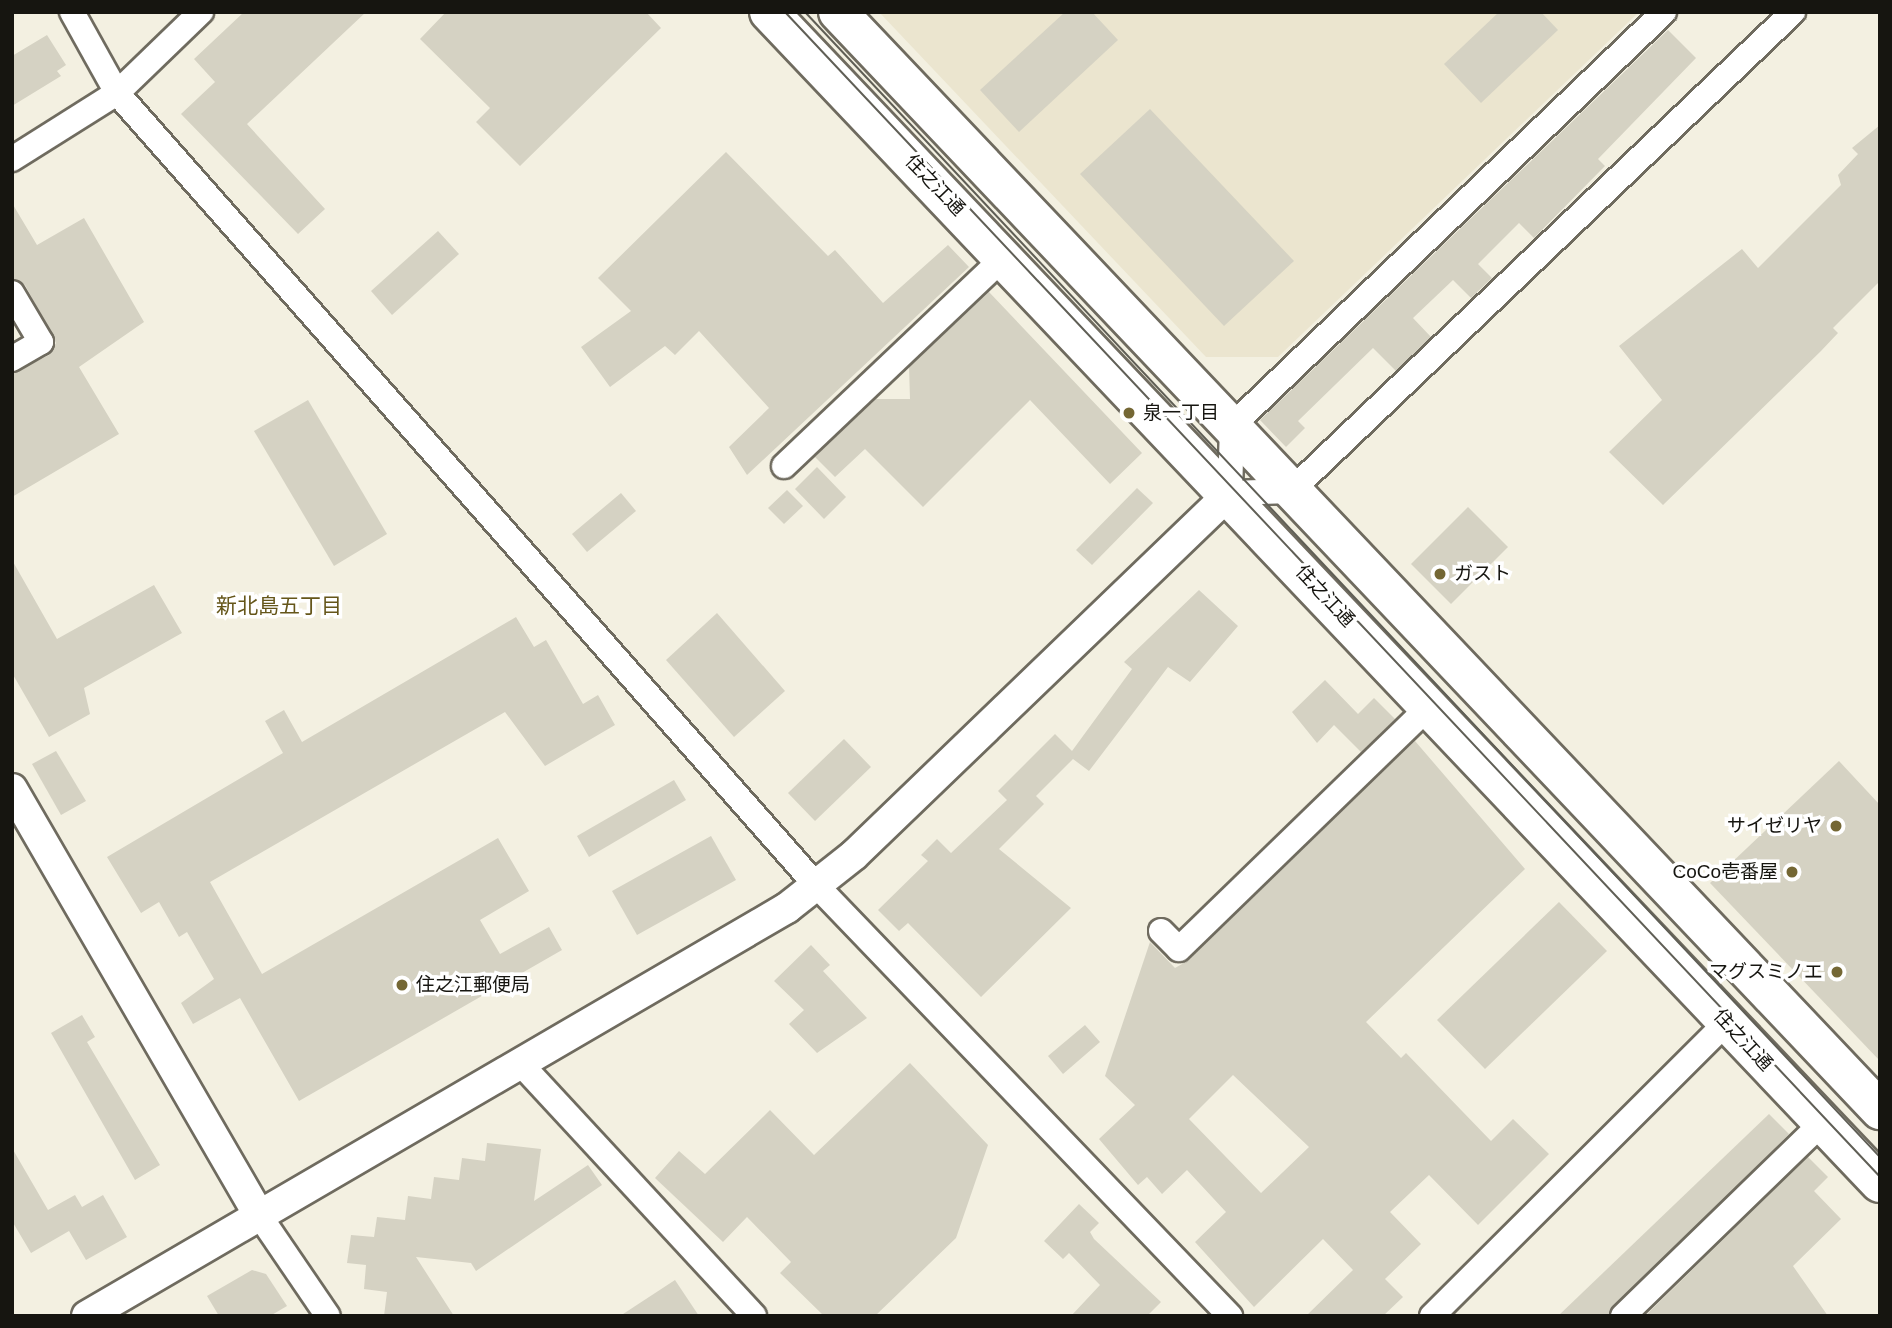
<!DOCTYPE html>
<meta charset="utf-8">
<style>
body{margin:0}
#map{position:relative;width:1892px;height:1328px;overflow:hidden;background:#f3f0e1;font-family:Helvetica,"Noto Sans JP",sans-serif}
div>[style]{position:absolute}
.built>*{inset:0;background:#ebe5cf}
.building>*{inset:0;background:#d5d2c3}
.roads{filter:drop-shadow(2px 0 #6f6b5f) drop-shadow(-2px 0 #6f6b5f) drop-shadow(0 2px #6f6b5f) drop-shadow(0 -2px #6f6b5f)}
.minor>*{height:24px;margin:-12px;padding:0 12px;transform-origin:12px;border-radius:12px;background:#fff}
.tertiary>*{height:30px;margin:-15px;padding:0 15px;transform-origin:15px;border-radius:15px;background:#fff}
.primary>*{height:38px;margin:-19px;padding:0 19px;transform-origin:19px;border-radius:19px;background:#fff}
.tram>*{height:2px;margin:-1px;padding:0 1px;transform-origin:1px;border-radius:1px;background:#605f56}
.dots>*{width:19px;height:19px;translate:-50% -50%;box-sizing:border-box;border:4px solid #fff;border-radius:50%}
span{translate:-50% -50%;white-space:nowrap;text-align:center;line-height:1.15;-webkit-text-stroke:7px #fff;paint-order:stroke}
.street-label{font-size:19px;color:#161510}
.poi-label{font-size:19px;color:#161510}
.left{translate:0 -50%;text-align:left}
.right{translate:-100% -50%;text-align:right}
.neighbourhood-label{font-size:21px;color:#65561a}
.frame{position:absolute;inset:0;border:14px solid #161510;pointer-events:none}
</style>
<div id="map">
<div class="built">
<i style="clip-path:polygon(879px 12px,1639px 12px,1278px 357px,1206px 357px)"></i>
</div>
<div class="building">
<i style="clip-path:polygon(244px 12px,366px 12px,247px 124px,325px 209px,298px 234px,181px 114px,215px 82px,194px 59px)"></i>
<i style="clip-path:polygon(446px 12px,646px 12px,661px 28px,520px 166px,476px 122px,490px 108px,420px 39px)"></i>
<i style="clip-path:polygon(1065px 12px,1092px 12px,1118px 40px,1019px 132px,980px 90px)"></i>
<i style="clip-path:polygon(1499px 12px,1541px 12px,1558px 30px,1481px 103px,1444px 64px)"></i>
<i style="clip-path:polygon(1668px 30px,1696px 58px,1598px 159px,1605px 166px,1534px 238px,1519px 223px,1478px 264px,1492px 278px,1471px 298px,1453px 280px,1413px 318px,1431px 337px,1396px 371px,1373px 348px,1298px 421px,1305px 428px,1286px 447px,1260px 420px)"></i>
<i style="clip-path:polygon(47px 35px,66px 65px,57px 71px,61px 76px,12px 106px,12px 56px)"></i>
<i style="clip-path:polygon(1150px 109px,1294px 261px,1224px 326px,1080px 174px)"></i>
<i style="clip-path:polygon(1880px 125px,1880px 281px,1833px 328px,1838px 333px,1821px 351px,1663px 505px,1609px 452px,1662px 400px,1619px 346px,1742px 249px,1758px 268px,1841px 185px,1838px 175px,1858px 154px,1852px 148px)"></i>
<i style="clip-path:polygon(726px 152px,828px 256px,835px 250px,883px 303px,948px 245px,969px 267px,747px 475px,729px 447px,769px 408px,699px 331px,675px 355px,665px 346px,610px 387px,581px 347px,631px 311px,598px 278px)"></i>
<i style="clip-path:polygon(12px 203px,37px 245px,84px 218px,144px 322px,79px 367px,119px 434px,12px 497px,12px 374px,49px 355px,56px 343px,25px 285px,12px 278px)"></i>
<i style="clip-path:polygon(438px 231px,459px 254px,392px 315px,371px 291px)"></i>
<i style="clip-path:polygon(989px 292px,1142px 453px,1110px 484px,1030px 400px,923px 507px,865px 449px,835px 477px,815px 457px,876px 399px,910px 399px,909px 367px)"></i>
<i style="clip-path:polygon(308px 400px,387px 534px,334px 566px,254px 431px)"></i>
<i style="clip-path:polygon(817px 467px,846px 497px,824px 519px,795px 489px)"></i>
<i style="clip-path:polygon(1137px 488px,1153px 503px,1092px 565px,1076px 550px)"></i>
<i style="clip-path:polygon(787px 490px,803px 506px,784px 524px,768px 508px)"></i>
<i style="clip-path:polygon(621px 493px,636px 511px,587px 552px,572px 534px)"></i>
<i style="clip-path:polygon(1468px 507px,1508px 547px,1451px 604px,1411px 564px)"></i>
<i style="clip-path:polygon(12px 560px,57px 639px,154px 585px,182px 633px,84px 688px,90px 714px,49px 737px,12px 673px)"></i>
<i style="clip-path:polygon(1199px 590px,1238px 626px,1190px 682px,1168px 667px,1089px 771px,1073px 759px,1036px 796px,1044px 804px,999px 849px,1071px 908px,981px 997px,908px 923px,899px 931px,878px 910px,928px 861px,921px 855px,937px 839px,951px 853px,1007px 800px,998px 791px,1055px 734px,1072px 751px,1132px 669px,1124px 662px)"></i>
<i style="clip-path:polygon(717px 613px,785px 691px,734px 737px,666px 660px)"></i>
<i style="clip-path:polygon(516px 617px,534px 647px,546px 640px,583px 704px,598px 695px,615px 725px,545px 766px,505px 712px,210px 882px,262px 974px,498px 838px,529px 891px,480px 920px,500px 954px,549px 927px,562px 950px,299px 1101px,240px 998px,193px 1024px,181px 1003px,214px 979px,187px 932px,179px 937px,159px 902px,141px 913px,107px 857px,283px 753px,265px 721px,284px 710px,302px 742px)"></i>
<i style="clip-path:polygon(1325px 680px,1358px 714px,1374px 698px,1395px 719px,1361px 752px,1334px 725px,1317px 743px,1292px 712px)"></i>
<i style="clip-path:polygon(844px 739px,871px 767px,815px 821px,788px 793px)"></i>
<i style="clip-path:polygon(evenodd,1415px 741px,1525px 869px,1366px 1022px,1401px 1058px,1406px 1053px,1491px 1141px,1513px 1119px,1549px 1154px,1478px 1225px,1429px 1175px,1390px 1212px,1421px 1244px,1385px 1279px,1403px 1297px,1383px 1316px,1306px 1316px,1353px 1270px,1323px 1239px,1254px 1307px,1195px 1242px,1226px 1212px,1187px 1170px,1162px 1194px,1147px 1177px,1138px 1185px,1099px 1139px,1135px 1105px,1105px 1076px,1150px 942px,1175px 968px,1189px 960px,1415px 741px,1233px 1075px,1309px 1147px,1261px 1193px,1189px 1119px,1233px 1075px)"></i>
<i style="clip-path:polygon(56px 751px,86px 801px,61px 815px,32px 764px)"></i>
<i style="clip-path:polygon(1839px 761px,1880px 805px,1880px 1061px,1710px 883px)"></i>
<i style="clip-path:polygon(674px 780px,686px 800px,589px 857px,577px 836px)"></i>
<i style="clip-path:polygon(711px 836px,736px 880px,637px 935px,612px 891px)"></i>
<i style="clip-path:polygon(1559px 902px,1607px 951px,1485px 1069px,1437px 1020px)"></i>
<i style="clip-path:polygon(811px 945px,830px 965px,823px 971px,867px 1018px,817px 1053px,789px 1024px,804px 1010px,774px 981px)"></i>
<i style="clip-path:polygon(82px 1015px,95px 1037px,87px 1042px,160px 1165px,135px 1180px,51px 1033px)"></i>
<i style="clip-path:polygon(1085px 1025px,1100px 1042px,1063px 1074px,1048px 1056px)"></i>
<i style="clip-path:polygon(910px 1063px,988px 1145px,956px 1238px,875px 1316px,824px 1316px,780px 1273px,791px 1262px,747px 1217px,723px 1242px,655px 1178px,679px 1151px,705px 1174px,770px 1110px,814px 1155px)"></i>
<i style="clip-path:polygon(1769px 1114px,1789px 1134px,1609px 1316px,1558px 1316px)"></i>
<i style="clip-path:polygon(487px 1143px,541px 1149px,534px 1201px,588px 1165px,602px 1185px,476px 1271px,471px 1263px,416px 1257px,454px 1316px,384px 1316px,387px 1292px,364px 1289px,366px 1265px,347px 1263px,351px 1235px,374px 1237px,377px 1217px,405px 1220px,408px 1196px,431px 1199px,434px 1177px,459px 1180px,462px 1158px,485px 1161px)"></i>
<i style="clip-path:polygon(12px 1148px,48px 1210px,75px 1195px,82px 1207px,103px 1195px,127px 1237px,86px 1260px,69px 1231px,31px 1253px,12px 1221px)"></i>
<i style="clip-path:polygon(1808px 1157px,1828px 1177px,1814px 1191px,1841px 1219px,1793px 1266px,1828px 1316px,1645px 1316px)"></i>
<i style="clip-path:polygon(1079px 1204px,1099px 1223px,1090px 1232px,1094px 1239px,1161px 1302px,1147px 1316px,1071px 1316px,1100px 1285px,1069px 1253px,1063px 1259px,1044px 1241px)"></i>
<i style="clip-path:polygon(252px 1270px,266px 1274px,287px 1306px,270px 1316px,219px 1316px,207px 1296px)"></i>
<i style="clip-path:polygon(675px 1280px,699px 1316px,620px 1316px)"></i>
</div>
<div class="roads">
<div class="minor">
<i style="left:72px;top:12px;width:93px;rotate:60.9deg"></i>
<i style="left:117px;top:93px;width:1056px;rotate:48.57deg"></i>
<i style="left:816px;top:885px;width:598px;rotate:46.15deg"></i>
<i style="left:1664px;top:12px;width:598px;rotate:136.22deg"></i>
<i style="left:1232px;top:426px;width:67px;rotate:91.7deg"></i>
<i style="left:1230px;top:493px;width:61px;rotate:-1.9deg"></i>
<i style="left:1291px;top:491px;width:694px;rotate:-43.66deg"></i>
<i style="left:12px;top:159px;width:124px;rotate:-32.2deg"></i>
<i style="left:117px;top:93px;width:117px;rotate:-44deg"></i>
<i style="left:12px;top:293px;width:57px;rotate:59.4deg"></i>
<i style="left:41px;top:342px;width:34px;rotate:150deg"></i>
<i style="left:784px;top:466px;width:303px;rotate:-43.5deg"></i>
<i style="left:1161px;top:931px;width:25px;rotate:45deg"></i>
<i style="left:1179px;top:949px;width:348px;rotate:-44.1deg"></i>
<i style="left:519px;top:1062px;width:346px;rotate:47.2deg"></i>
<i style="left:259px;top:1215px;width:122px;rotate:55.7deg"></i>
<i style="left:1432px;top:1316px;width:416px;rotate:-44.9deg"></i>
<i style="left:1623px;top:1316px;width:277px;rotate:-44.1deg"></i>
</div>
<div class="tertiary">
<i style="left:12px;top:789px;width:492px;rotate:59.9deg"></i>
<i style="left:87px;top:1316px;width:810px;rotate:-30.24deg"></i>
<i style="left:787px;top:908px;width:85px;rotate:-38.3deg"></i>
<i style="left:854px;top:855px;width:522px;rotate:-43.91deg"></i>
</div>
<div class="primary">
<i style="left:769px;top:12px;width:1614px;rotate:46.51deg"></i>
<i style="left:838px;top:12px;width:1514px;rotate:46.5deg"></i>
</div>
</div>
<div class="tram">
<i style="left:785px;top:12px;width:1599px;rotate:46.77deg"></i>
<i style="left:805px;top:12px;width:1571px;rotate:46.81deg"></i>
</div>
<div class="dots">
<i style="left:1129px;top:413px;background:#746734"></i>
<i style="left:1440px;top:574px;background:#746734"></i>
<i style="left:1836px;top:826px;background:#746734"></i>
<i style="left:1792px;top:872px;background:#746734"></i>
<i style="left:1837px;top:972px;background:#746734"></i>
<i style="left:402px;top:985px;background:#746734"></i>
</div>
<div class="street-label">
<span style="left:935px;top:185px;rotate:46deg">住之江通</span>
<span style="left:1325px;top:596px;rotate:47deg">住之江通</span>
<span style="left:1743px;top:1040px;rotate:47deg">住之江通</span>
</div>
<div class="poi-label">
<span class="left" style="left:1143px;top:413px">泉一丁目</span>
<span class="left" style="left:1454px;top:574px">ガスト</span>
<span class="right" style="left:1822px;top:826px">サイゼリヤ</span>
<span class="right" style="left:1778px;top:872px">CoCo壱番屋</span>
<span class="right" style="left:1823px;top:972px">マグスミノエ</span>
<span class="left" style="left:416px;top:985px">住之江郵便局</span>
</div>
<div class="neighbourhood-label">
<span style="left:279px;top:606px">新北島五丁目</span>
</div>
<div class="frame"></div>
</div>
